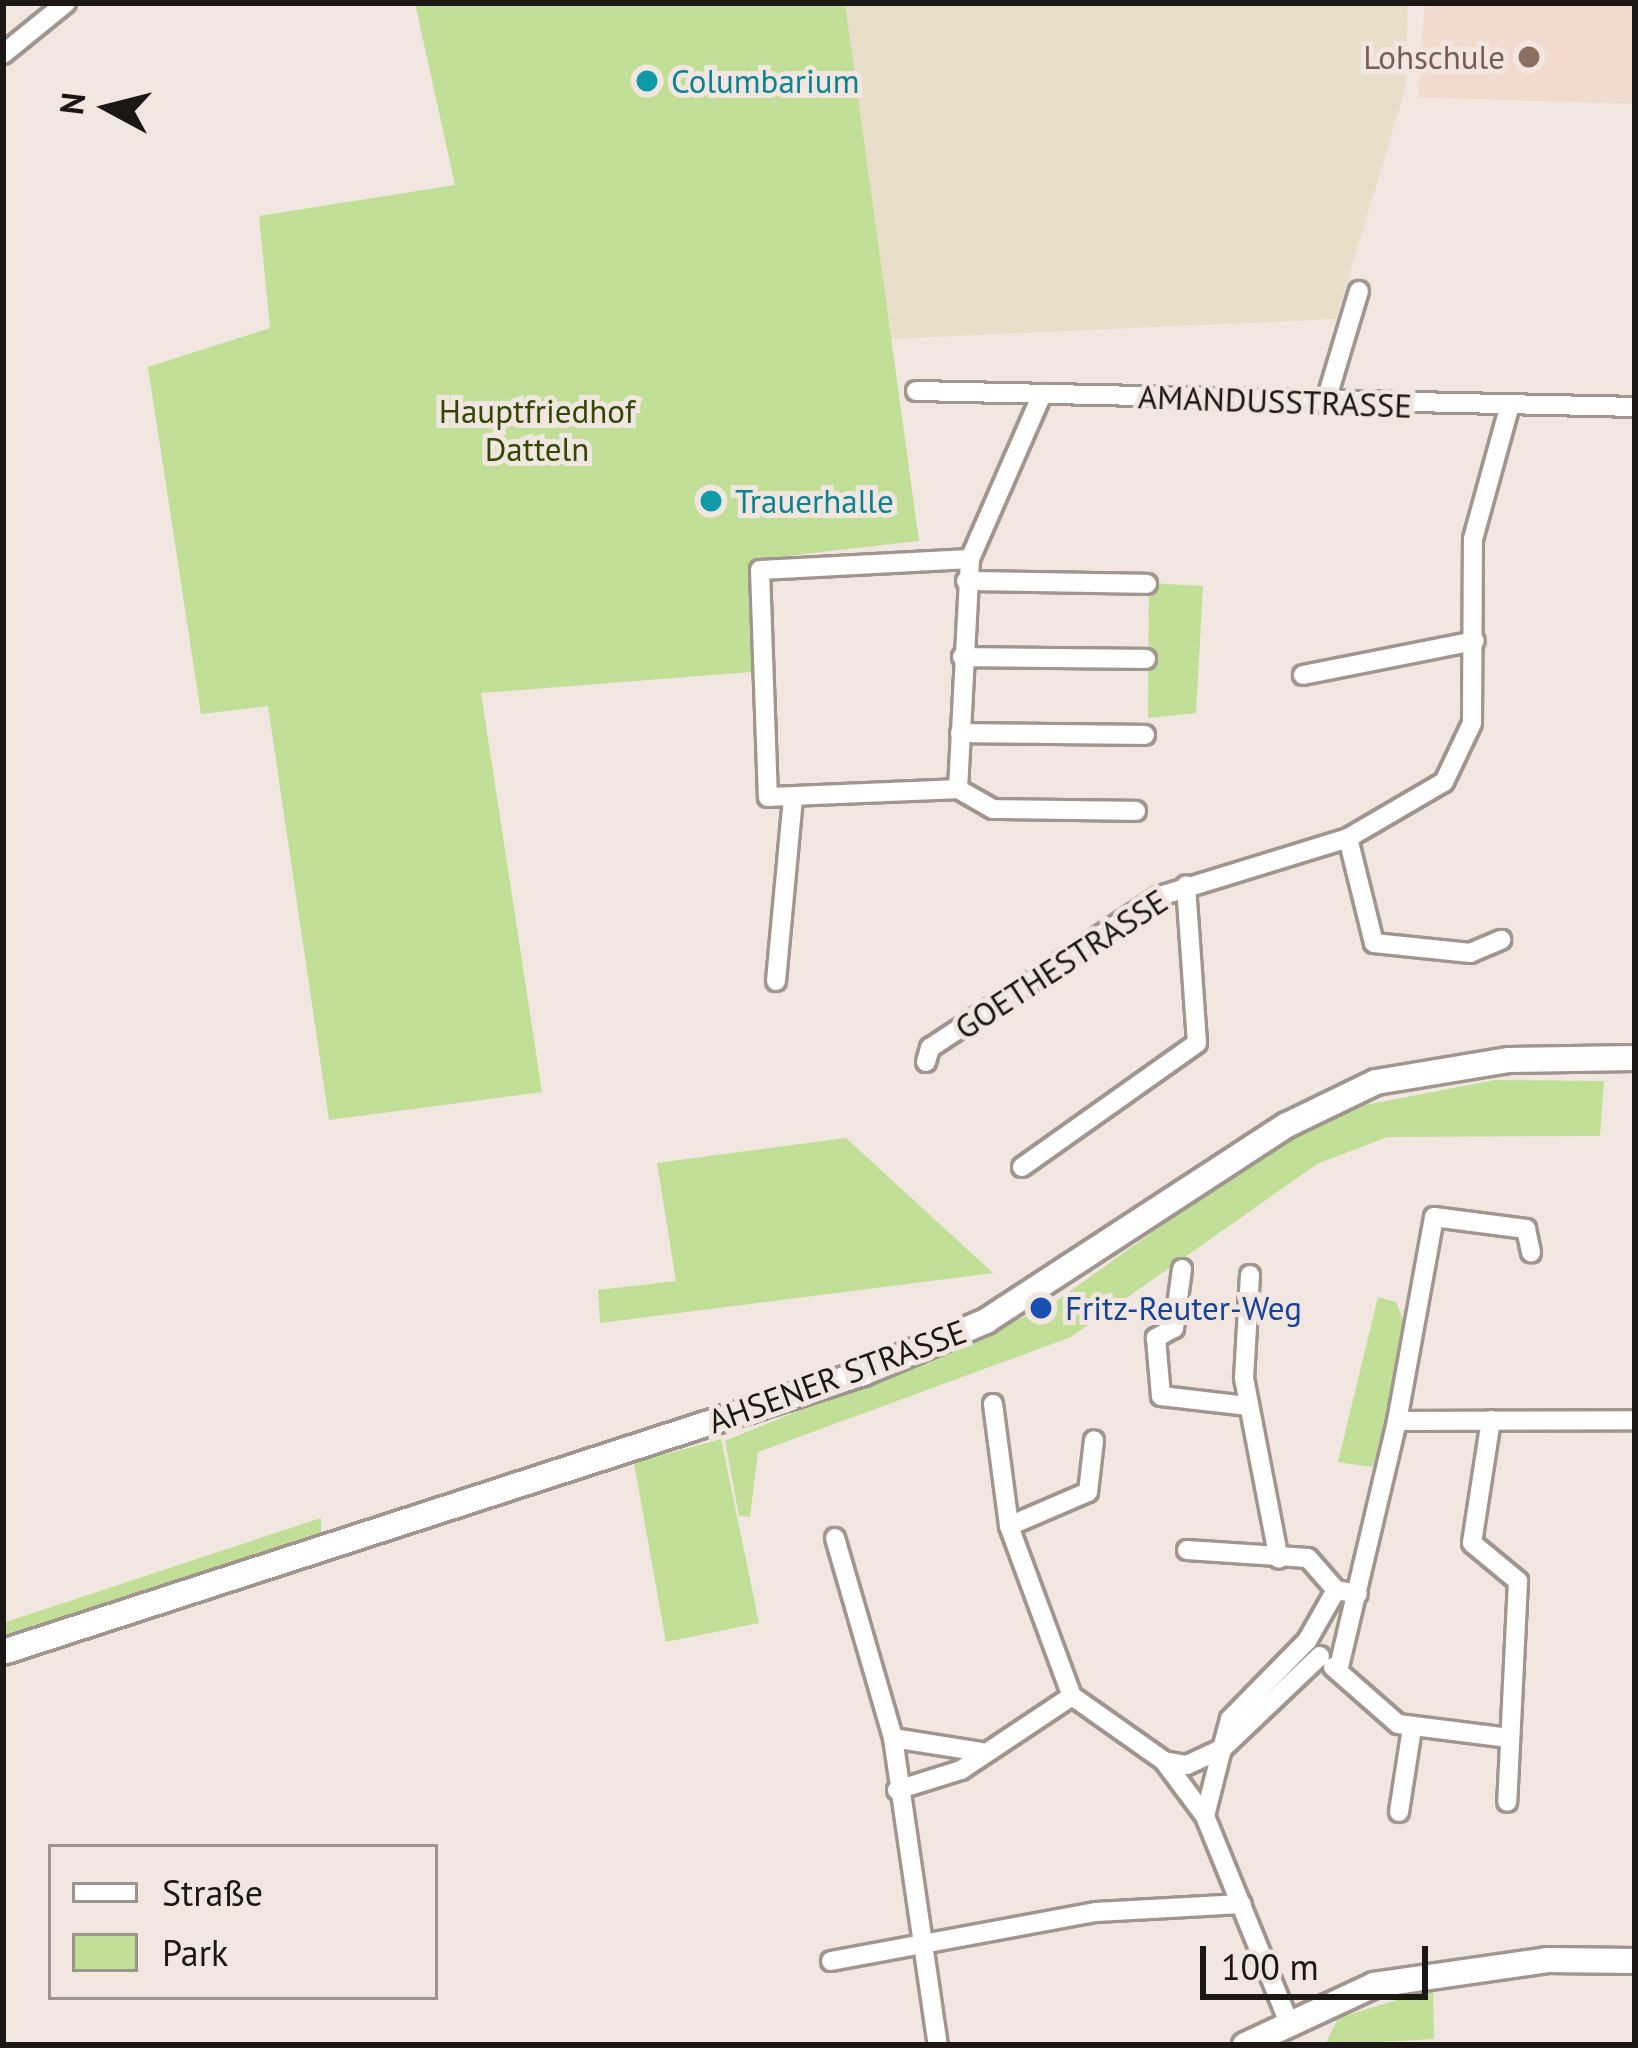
<!DOCTYPE html>
<meta charset="utf-8">
<style>
body{margin:0}
#map{position:relative;width:1638px;height:2048px;overflow:hidden;background:#f1e7e0;font-family:"PT Sans",sans-serif}
div>[style]{position:absolute}
.industrial>*{inset:0;background:#e8dec9}
.education>*{inset:0;background:#f1dace}
.green>*{inset:0;background:#c1df97}
.roads{filter:drop-shadow(3px 0 #a0968f) drop-shadow(-3px 0 #a0968f) drop-shadow(0 3px #a0968f) drop-shadow(0 -3px #a0968f)}
.street>*{height:18px;margin:-9px;padding:0 9px;transform-origin:9px;border-radius:9px;background:#fff}
.secondary>*{height:24px;margin:-12px;padding:0 12px;transform-origin:12px;border-radius:12px;background:#fff}
.dots>*{width:33px;height:33px;translate:-50% -50%;box-sizing:border-box;border:6px solid #f1e7e0;border-radius:50%}
span{translate:-50% -50%;white-space:nowrap;text-align:center;line-height:1.15;-webkit-text-stroke:10px #f1e7e0;paint-order:stroke}
.education-label{font-size:33px;color:#785e54}
.right{translate:-100% -50%;text-align:right}
.culture-label{font-size:33px;color:#0d838f}
.left{translate:0 -50%;text-align:left}
.street-label{font-size:33px;color:#1b1715}
.park-label{font-size:33px;color:#324700}
.transit-label{font-size:33px;color:#164399}
.frame{position:absolute;inset:0;border:6px solid #1b1715;pointer-events:none}
.legend{position:absolute;left:48px;top:1844px;width:390px;height:156px;box-sizing:border-box;background:#f1e7e0;border:3px solid #9b948f;margin:0;padding:15px 21px;list-style:none;font-size:36px;color:#1b1715}
.legend li{display:flex;align-items:center;gap:24px;height:60px}
.legend b{width:60px;border:3px solid #9b948f}
.north{position:absolute;left:48px;top:48px;width:120px;height:120px;-webkit-text-stroke:9px #f1e7e0;paint-order:stroke;rotate:277deg;font-size:33px;font-weight:700;line-height:48px;text-align:center;color:#1b1715}
.north::after{content:'';display:block;margin:auto;width:42px;height:54px;background:#1b1715;clip-path:polygon(50% 0,100% 100%,50% 72%,0 100%)}
.scale{position:absolute;left:1200px;top:1946px;width:228px;height:54px;box-sizing:border-box;border:6px solid #1b1715;border-top:0;padding-left:15px;font-size:36px;line-height:42px;white-space:nowrap;color:#1b1715;-webkit-text-stroke:9px #f1e7e0;paint-order:stroke}
</style>
<div id="map">
<div class="industrial">
<i style="clip-path:polygon(845px 3px,1408px 3px,1405px 90px,1336px 319px,888px 339px)"></i>
</div>
<div class="education">
<i style="clip-path:polygon(1425px 3px,1635px 3px,1635px 104px,1418px 97px)"></i>
</div>
<div class="green">
<i style="clip-path:polygon(415px 3px,845px 3px,919px 541px,760px 559px,763px 671px,481px 693px,542px 1092px,329px 1120px,268px 706px,201px 714px,148px 367px,270px 328px,259px 216px,455px 185px)"></i>
<i style="clip-path:polygon(1149px 583px,1203px 586px,1196px 713px,1148px 718px)"></i>
<i style="clip-path:polygon(1495px 1080px,1604px 1081px,1600px 1136px,1387px 1137px,1317px 1164px,1071px 1337px,758px 1452px,750px 1517px,739px 1516px,725px 1441px,1048px 1307px,1273px 1146px,1344px 1109px)"></i>
<i style="clip-path:polygon(846px 1138px,993px 1273px,600px 1323px,598px 1290px,676px 1281px,657px 1163px)"></i>
<i style="clip-path:polygon(1378px 1297px,1396px 1302px,1408px 1331px,1400px 1387px,1372px 1467px,1338px 1462px)"></i>
<i style="clip-path:polygon(721px 1439px,759px 1623px,666px 1642px,634px 1463px)"></i>
<i style="clip-path:polygon(321px 1518px,321px 1536px,3px 1639px,3px 1623px)"></i>
<i style="clip-path:polygon(1433px 1989px,1434px 2039px,1325px 2045px,1338px 2018px)"></i>
</div>
<div class="roads">
<div class="street">
<i style="left:3px;top:54px;width:81px;rotate:-39deg"></i>
<i style="left:916px;top:391px;width:719px;rotate:1.27deg"></i>
<i style="left:1325px;top:404px;width:118px;rotate:-73.3deg"></i>
<i style="left:970px;top:559px;width:210px;rotate:177deg"></i>
<i style="left:760px;top:570px;width:227px;rotate:88deg"></i>
<i style="left:768px;top:797px;width:190px;rotate:-2.4deg"></i>
<i style="left:958px;top:789px;width:230px;rotate:-87deg"></i>
<i style="left:970px;top:559px;width:180px;rotate:-66.4deg"></i>
<i style="left:966px;top:581px;width:181px;rotate:0.9deg"></i>
<i style="left:962px;top:657px;width:184px;rotate:0.6deg"></i>
<i style="left:1303px;top:675px;width:175px;rotate:-11.2deg"></i>
<i style="left:960px;top:733px;width:185px;rotate:0.6deg"></i>
<i style="left:958px;top:789px;width:40px;rotate:29.7deg"></i>
<i style="left:993px;top:809px;width:143px;rotate:0.8deg"></i>
<i style="left:1348px;top:838px;width:108px;rotate:76.1deg"></i>
<i style="left:1374px;top:943px;width:97px;rotate:5.9deg"></i>
<i style="left:1470px;top:953px;width:34px;rotate:-23deg"></i>
<i style="left:776px;top:981px;width:183px;rotate:-84.7deg"></i>
<i style="left:926px;top:1062px;width:15px;rotate:-74deg"></i>
<i style="left:930px;top:1048px;width:276px;rotate:-33.5deg"></i>
<i style="left:1160px;top:896px;width:197px;rotate:-17.1deg"></i>
<i style="left:1348px;top:838px;width:111px;rotate:-30.3deg"></i>
<i style="left:1444px;top:782px;width:65px;rotate:-64.6deg"></i>
<i style="left:1472px;top:723px;width:184px;rotate:-89.7deg"></i>
<i style="left:1473px;top:539px;width:139px;rotate:-74.6deg"></i>
<i style="left:1022px;top:1167px;width:214px;rotate:-35.3deg"></i>
<i style="left:1197px;top:1043px;width:158px;rotate:-94deg"></i>
<i style="left:1182px;top:1269px;width:60px;rotate:97.7deg"></i>
<i style="left:1174px;top:1328px;width:21px;rotate:151deg"></i>
<i style="left:1156px;top:1338px;width:58px;rotate:85.1deg"></i>
<i style="left:1161px;top:1396px;width:88px;rotate:6.6deg"></i>
<i style="left:1250px;top:1275px;width:103px;rotate:93.3deg"></i>
<i style="left:1244px;top:1378px;width:184px;rotate:79.1deg"></i>
<i style="left:993px;top:1404px;width:123px;rotate:82.5deg"></i>
<i style="left:1009px;top:1526px;width:181px;rotate:69.7deg"></i>
<i style="left:1072px;top:1696px;width:113px;rotate:35.2deg"></i>
<i style="left:1164px;top:1761px;width:69px;rotate:53.3deg"></i>
<i style="left:1491px;top:1420px;width:124px;rotate:98.8deg"></i>
<i style="left:1472px;top:1543px;width:60px;rotate:39.6deg"></i>
<i style="left:1518px;top:1581px;width:221px;rotate:92.8deg"></i>
<i style="left:1397px;top:1421px;width:207px;rotate:-79.7deg"></i>
<i style="left:1434px;top:1217px;width:93px;rotate:7.4deg"></i>
<i style="left:1526px;top:1229px;width:24px;rotate:78deg"></i>
<i style="left:1009px;top:1526px;width:86px;rotate:-23.3deg"></i>
<i style="left:1088px;top:1492px;width:52px;rotate:-83.4deg"></i>
<i style="left:835px;top:1538px;width:208px;rotate:73.8deg"></i>
<i style="left:893px;top:1738px;width:310px;rotate:81.7deg"></i>
<i style="left:1187px;top:1550px;width:121px;rotate:3.8deg"></i>
<i style="left:1308px;top:1558px;width:43px;rotate:48.8deg"></i>
<i style="left:1333px;top:1667px;width:86px;rotate:41.2deg"></i>
<i style="left:1398px;top:1724px;width:112px;rotate:7.2deg"></i>
<i style="left:1338px;top:1671px;width:257px;rotate:-76.7deg"></i>
<i style="left:1397px;top:1421px;width:238px;rotate:-0.2deg"></i>
<i style="left:893px;top:1738px;width:89px;rotate:9deg"></i>
<i style="left:1164px;top:1761px;width:23px;rotate:10deg"></i>
<i style="left:1187px;top:1765px;width:38px;rotate:-25deg"></i>
<i style="left:1222px;top:1749px;width:31px;rotate:-75deg"></i>
<i style="left:1230px;top:1719px;width:110px;rotate:-45.4deg"></i>
<i style="left:1307px;top:1641px;width:59px;rotate:-60.4deg"></i>
<i style="left:1336px;top:1590px;width:22px;rotate:10deg"></i>
<i style="left:897px;top:1790px;width:67px;rotate:-17.4deg"></i>
<i style="left:961px;top:1770px;width:133px;rotate:-33.7deg"></i>
<i style="left:1399px;top:1812px;width:85px;rotate:-81.2deg"></i>
<i style="left:831px;top:1961px;width:269px;rotate:-10.5deg"></i>
<i style="left:1096px;top:1912px;width:146px;rotate:-3.1deg"></i>
<i style="left:1287px;top:2018px;width:218px;rotate:-112.1deg"></i>
<i style="left:1205px;top:1816px;width:69px;rotate:-75.8deg"></i>
<i style="left:1222px;top:1749px;width:135px;rotate:-43.5deg"></i>
</div>
<div class="secondary">
<i style="left:3px;top:1652px;width:904px;rotate:-17.97deg"></i>
<i style="left:863px;top:1373px;width:134px;rotate:-22.9deg"></i>
<i style="left:986px;top:1321px;width:359px;rotate:-33.1deg"></i>
<i style="left:1287px;top:1125px;width:99px;rotate:-25.8deg"></i>
<i style="left:1376px;top:1082px;width:135px;rotate:-9.4deg"></i>
<i style="left:1509px;top:1060px;width:126px;rotate:-0.9deg"></i>
<i style="left:1245px;top:2045px;width:142px;rotate:-24.9deg"></i>
<i style="left:1374px;top:1985px;width:175px;rotate:-8.2deg"></i>
<i style="left:1547px;top:1960px;width:88px;rotate:0.7deg"></i>
</div>
</div>
<div class="dots">
<i style="left:1529px;top:57px;background:#8d6e63"></i>
<i style="left:647px;top:81px;background:#0f9aa8"></i>
<i style="left:711px;top:501px;background:#0f9aa8"></i>
<i style="left:1041px;top:1308px;background:#1a4fb4"></i>
</div>
<div class="education-label">
<span class="right" style="left:1505px;top:57px">Lohschule</span>
</div>
<div class="culture-label">
<span class="left" style="left:671px;top:81px">Columbarium</span>
<span class="left" style="left:735px;top:501px">Trauerhalle</span>
</div>
<div class="street-label">
<span style="left:1275px;top:401px;rotate:2deg">AMANDUSSTRASSE</span>
<span style="left:1061px;top:964px;rotate:-33deg">GOETHESTRASSE</span>
<span style="left:837px;top:1376px;rotate:-20deg">AHSENER STRASSE</span>
</div>
<div class="park-label">
<span style="left:537px;top:430px">Hauptfriedhof<br>Datteln</span>
</div>
<div class="transit-label">
<span class="left" style="left:1065px;top:1308px">Fritz-Reuter-Weg</span>
</div>
<div class="frame"></div>
<ul class="legend">
<li><b style="height:15px;background:#fff"></b>Straße</li>
<li><b style="height:33px;background:#c1df97"></b>Park</li>
</ul>
<div class="north">N</div>
<div class="scale">100 m</div>
</div>
